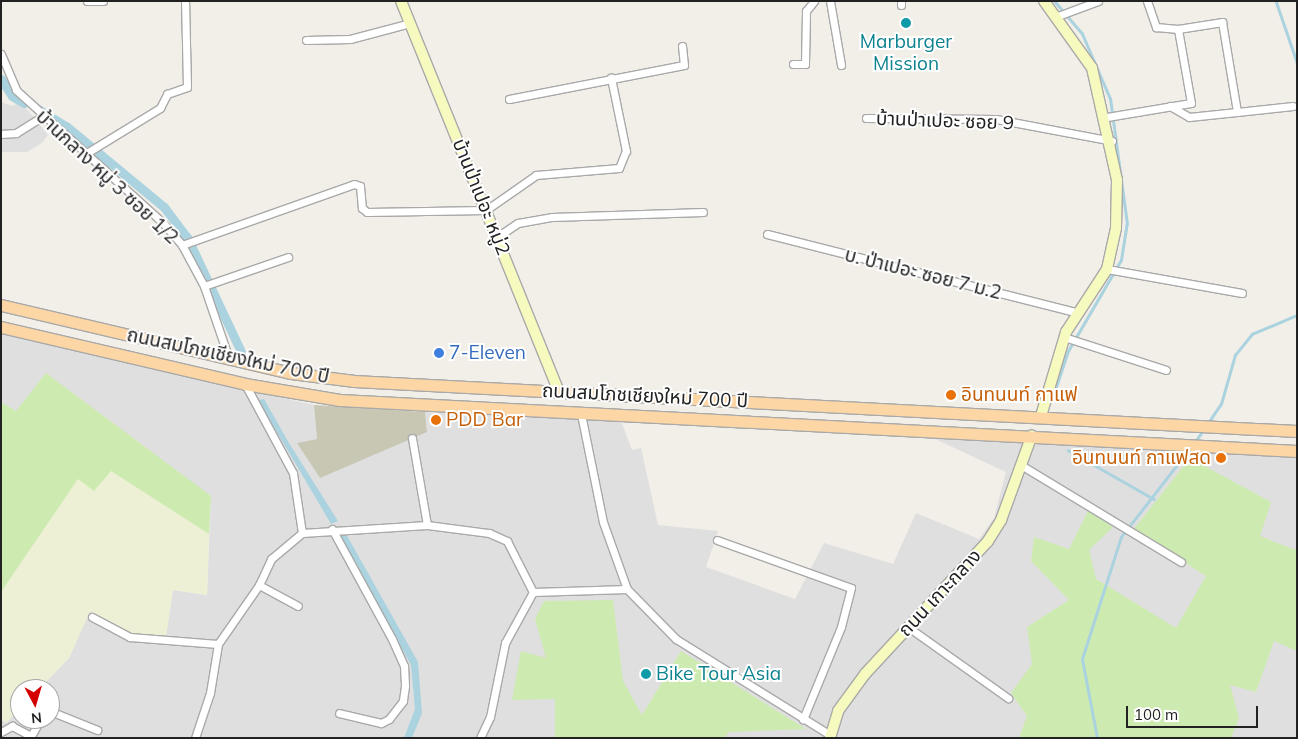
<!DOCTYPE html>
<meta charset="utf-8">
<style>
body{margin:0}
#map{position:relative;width:1298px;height:739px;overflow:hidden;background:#f2efe9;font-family:Mulish,"Noto Sans Thai",sans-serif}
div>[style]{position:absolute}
.residential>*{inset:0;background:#e0dfdf}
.construction>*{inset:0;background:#c7c7b4}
.farmland>*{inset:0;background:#eef0d5}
.grass>*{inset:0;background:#cdebb0}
.water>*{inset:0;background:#aad3df}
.stream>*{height:2.5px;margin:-1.25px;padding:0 1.25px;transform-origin:1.25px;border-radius:1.25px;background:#aad3df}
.canal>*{height:9px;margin:-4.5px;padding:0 4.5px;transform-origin:4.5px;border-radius:4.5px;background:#aad3df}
.roads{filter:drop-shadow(1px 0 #a9a9a9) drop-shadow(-1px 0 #a9a9a9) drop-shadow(0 1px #a9a9a9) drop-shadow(0 -1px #a9a9a9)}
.street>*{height:7px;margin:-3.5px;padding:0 3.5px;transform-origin:3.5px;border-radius:3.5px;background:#fff}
.secondary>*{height:10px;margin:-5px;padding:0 5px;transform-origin:5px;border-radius:5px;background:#f7fabf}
.primary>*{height:11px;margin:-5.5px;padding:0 5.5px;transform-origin:5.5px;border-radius:5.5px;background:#fcd6a4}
.dots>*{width:14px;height:14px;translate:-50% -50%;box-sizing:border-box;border:2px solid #fff;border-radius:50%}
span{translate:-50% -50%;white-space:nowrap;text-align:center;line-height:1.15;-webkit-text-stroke:4px #fff;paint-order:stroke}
.culture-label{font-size:19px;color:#0d838f}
.left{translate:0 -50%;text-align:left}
.street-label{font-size:19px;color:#222}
.shop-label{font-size:19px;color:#366cbe}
.food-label{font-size:19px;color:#c56008}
.right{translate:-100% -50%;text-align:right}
.frame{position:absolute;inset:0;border:2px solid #222;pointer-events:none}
.north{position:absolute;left:10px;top:679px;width:50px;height:50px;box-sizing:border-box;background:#fff;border:1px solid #a7a7a7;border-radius:50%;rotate:174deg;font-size:14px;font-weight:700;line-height:20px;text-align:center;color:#222}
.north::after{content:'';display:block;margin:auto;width:18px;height:22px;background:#d40000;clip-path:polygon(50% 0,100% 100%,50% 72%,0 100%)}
.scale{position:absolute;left:1126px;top:706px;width:132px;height:22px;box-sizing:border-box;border:2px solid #222;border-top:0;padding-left:6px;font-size:15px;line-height:18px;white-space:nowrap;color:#222;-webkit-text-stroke:4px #fff;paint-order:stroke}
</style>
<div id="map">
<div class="residential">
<i style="clip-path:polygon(1px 102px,12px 106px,21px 102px,48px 135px,42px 143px,27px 152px,1px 152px)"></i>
<i style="clip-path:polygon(1px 334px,314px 405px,317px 439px,298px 443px,427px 432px,425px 412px,621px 421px,632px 450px,641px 448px,658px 525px,718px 531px,706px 567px,795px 599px,824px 543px,893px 564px,916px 513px,979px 539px,994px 518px,1006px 472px,933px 438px,1297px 457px,1297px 738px,1px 738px,1px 719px,6px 723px,20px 708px,20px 719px,50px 719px,50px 689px,39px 689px,69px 658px,90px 611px,132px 633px,166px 636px,173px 590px,207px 595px,211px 497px,46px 374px,16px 412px,1px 402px)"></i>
</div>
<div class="construction">
<i style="clip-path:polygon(314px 405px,425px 412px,427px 432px,320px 478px,297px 443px,317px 439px)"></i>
</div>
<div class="farmland">
<i style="clip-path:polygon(111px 471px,209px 534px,207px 595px,173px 590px,166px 636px,132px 633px,90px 611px,69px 658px,39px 689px,20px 689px,20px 708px,6px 723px,1px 719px,1px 592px,78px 479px)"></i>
</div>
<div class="grass">
<i style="clip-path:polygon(46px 373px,211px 496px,209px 534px,111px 471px,94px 491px,78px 479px,1px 592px,1px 402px,16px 411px)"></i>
<i style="clip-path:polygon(1190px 458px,1271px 502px,1260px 536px,1295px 550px,1297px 545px,1297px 651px,1274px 641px,1256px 692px,1230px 685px,1239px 718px,1231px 738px,1019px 738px,1027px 716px,1011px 693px,1032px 664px,1027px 627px,1069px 600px,1031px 561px,1034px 537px,1069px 549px,1088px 511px,1113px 527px,1089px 550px,1096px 579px,1176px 628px,1206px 576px,1133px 530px)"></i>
<i style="clip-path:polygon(613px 600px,623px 681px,642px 715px,681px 651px,806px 729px,729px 732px,724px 738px,555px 738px,555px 699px,512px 700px,521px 651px,546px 658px,535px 619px,544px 601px)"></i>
</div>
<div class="water">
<i style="clip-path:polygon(264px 399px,289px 443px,338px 521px,331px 524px,258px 400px)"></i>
<i style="clip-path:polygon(345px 532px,418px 662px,422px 713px,412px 738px,404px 738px,415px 709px,411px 665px,337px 533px)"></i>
</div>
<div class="stream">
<i style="left:1276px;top:1px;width:65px;rotate:71deg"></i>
<i style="left:1053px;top:396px;width:47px;rotate:-71.6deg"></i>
<i style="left:1068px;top:351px;width:105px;rotate:-59.8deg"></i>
<i style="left:1121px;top:260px;width:36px;rotate:-81deg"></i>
<i style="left:1127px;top:224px;width:126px;rotate:-97.7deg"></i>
<i style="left:1110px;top:99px;width:71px;rotate:-113.3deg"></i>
<i style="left:1082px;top:34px;width:43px;rotate:-130.3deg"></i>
<i style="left:1208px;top:423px;width:23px;rotate:-56deg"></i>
<i style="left:1221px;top:404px;width:51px;rotate:-74.1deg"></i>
<i style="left:1235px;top:355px;width:27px;rotate:-51deg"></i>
<i style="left:1252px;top:334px;width:49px;rotate:-22.9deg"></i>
<i style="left:1195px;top:442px;width:14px;rotate:-56deg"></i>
<i style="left:1068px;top:450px;width:99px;rotate:29.7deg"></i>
<i style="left:1097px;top:738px;width:80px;rotate:-100.8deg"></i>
<i style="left:1082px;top:659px;width:128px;rotate:-72.3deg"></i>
<i style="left:1121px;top:537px;width:113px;rotate:-52.2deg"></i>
</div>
<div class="canal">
<i style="left:1px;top:79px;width:20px;rotate:57deg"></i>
<i style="left:12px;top:96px;width:14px;rotate:30deg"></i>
<i style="left:35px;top:107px;width:36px;rotate:32deg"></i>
<i style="left:66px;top:126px;width:127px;rotate:39.6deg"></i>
<i style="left:164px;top:207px;width:38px;rotate:53deg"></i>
<i style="left:187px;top:237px;width:127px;rotate:64.8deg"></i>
</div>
<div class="roads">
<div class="street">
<i style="left:87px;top:1px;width:16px"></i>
<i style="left:830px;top:1px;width:65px;rotate:80.2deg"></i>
<i style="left:901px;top:1px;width:4px;rotate:90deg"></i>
<i style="left:1147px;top:1px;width:28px;rotate:71deg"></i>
<i style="left:1156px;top:27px;width:22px;rotate:5deg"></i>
<i style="left:1055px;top:17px;width:46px;rotate:-20.4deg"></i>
<i style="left:306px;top:40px;width:44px;rotate:-1.3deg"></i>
<i style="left:350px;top:39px;width:62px;rotate:-14.9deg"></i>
<i style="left:1px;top:54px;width:39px;rotate:67deg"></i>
<i style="left:16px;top:90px;width:198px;rotate:42.1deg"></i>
<i style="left:163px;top:223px;width:29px;rotate:49deg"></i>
<i style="left:182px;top:245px;width:47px;rotate:61.8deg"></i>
<i style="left:204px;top:286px;width:77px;rotate:71.1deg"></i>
<i style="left:793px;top:64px;width:12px"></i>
<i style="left:805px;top:64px;width:53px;rotate:-88.9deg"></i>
<i style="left:806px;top:11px;width:13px;rotate:-51deg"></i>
<i style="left:509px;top:99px;width:178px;rotate:-11deg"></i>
<i style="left:684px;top:65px;width:19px;rotate:-96deg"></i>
<i style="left:1170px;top:106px;width:22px;rotate:30deg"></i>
<i style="left:1189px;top:117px;width:48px;rotate:-5.9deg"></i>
<i style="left:1107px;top:117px;width:85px;rotate:-9.5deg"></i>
<i style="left:1191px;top:103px;width:75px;rotate:-100deg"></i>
<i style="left:1178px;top:29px;width:45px;rotate:-9deg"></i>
<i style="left:1222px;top:22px;width:91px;rotate:80.5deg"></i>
<i style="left:1237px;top:112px;width:56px;rotate:-6.1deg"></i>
<i style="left:866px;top:118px;width:130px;rotate:0.4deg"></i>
<i style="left:996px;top:119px;width:118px;rotate:10.7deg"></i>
<i style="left:1px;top:134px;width:15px;rotate:-4deg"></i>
<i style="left:16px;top:133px;width:31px;rotate:-32deg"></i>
<i style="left:85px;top:154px;width:88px;rotate:-31.5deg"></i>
<i style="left:160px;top:108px;width:16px;rotate:-63deg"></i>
<i style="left:167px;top:94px;width:21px;rotate:-19deg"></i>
<i style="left:187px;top:87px;width:86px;rotate:-91.3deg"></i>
<i style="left:767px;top:234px;width:322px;rotate:14.2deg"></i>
<i style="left:497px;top:237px;width:25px;rotate:-34deg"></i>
<i style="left:518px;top:223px;width:35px;rotate:-10deg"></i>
<i style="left:552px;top:217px;width:151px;rotate:-1.9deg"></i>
<i style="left:182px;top:245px;width:182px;rotate:-19.5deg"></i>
<i style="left:354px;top:184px;width:6px;rotate:18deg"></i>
<i style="left:360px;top:186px;width:22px;rotate:85deg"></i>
<i style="left:362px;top:208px;width:6px;rotate:39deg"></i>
<i style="left:367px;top:212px;width:119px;rotate:-1deg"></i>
<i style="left:486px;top:210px;width:61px;rotate:-35deg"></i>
<i style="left:536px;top:175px;width:83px;rotate:-4.8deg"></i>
<i style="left:619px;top:168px;width:18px;rotate:-68deg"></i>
<i style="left:626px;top:151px;width:75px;rotate:-101.6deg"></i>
<i style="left:1107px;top:269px;width:137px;rotate:10.1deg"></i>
<i style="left:204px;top:286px;width:89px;rotate:-19deg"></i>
<i style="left:1064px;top:337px;width:107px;rotate:17.9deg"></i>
<i style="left:245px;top:384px;width:101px;rotate:61.7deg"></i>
<i style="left:293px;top:473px;width:61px;rotate:81.5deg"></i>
<i style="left:581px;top:414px;width:110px;rotate:78.5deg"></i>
<i style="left:603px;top:522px;width:71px;rotate:70.3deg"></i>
<i style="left:627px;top:589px;width:70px;rotate:45.6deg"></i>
<i style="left:676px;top:639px;width:181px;rotate:31.9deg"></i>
<i style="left:412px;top:438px;width:88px;rotate:80.2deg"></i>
<i style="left:1021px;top:465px;width:187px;rotate:31.2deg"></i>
<i style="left:332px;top:529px;width:125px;rotate:61.4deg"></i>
<i style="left:392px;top:639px;width:30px;rotate:66deg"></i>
<i style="left:404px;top:666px;width:20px;rotate:87deg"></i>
<i style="left:405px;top:686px;width:15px;rotate:98deg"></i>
<i style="left:403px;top:701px;width:23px;rotate:128deg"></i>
<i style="left:389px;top:719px;width:9px;rotate:153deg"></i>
<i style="left:381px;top:723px;width:43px;rotate:-166.6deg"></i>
<i style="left:302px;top:533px;width:125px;rotate:-3.7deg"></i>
<i style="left:427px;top:525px;width:63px;rotate:7.4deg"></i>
<i style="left:489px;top:533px;width:20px;rotate:24deg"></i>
<i style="left:507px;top:541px;width:57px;rotate:63deg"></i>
<i style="left:717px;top:540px;width:142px;rotate:19.7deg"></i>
<i style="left:851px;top:588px;width:40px;rotate:104.4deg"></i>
<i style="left:841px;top:627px;width:100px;rotate:112.4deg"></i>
<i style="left:259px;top:585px;width:44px;rotate:28.3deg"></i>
<i style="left:533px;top:592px;width:94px;rotate:-1.8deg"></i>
<i style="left:92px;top:617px;width:43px;rotate:27.8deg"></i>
<i style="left:130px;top:637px;width:88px;rotate:4.5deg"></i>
<i style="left:908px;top:627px;width:123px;rotate:35.4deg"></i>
<i style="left:50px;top:711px;width:51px;rotate:22deg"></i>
<i style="left:1px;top:732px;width:13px;rotate:-29deg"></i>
<i style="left:12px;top:726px;width:21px;rotate:28deg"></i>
<i style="left:31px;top:736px;width:20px;rotate:-60deg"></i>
<i style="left:195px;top:738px;width:47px;rotate:-71.6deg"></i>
<i style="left:210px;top:693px;width:50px;rotate:-80.7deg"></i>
<i style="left:218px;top:644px;width:72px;rotate:-55.2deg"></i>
<i style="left:259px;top:585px;width:29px;rotate:-65deg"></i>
<i style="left:271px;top:559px;width:40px;rotate:-40deg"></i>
<i style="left:480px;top:738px;width:23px;rotate:-65deg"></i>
<i style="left:490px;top:717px;width:76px;rotate:-78.5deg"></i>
<i style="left:505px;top:643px;width:58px;rotate:-61.2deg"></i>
</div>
<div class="secondary">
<i style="left:401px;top:1px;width:422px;rotate:68deg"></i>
<i style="left:1041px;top:416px;width:88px;rotate:-73.4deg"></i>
<i style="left:1066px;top:332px;width:75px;rotate:-56.9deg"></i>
<i style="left:1107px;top:269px;width:42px;rotate:-77.6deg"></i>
<i style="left:1116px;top:228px;width:48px;rotate:-88.8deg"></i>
<i style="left:1117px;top:180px;width:115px;rotate:-102.6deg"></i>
<i style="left:1092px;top:68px;width:82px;rotate:-125.6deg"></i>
<i style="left:830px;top:738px;width:28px;rotate:-73deg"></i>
<i style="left:838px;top:711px;width:46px;rotate:-53.9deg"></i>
<i style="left:865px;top:674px;width:181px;rotate:-47.2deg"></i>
<i style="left:988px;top:541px;width:25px;rotate:-58deg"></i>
<i style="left:1001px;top:520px;width:90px;rotate:-70deg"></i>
</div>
<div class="primary">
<i style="left:1px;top:305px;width:298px;rotate:13.2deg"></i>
<i style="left:291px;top:373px;width:64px;rotate:7.2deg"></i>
<i style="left:354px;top:381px;width:944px;rotate:3.04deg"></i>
<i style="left:1px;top:327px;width:251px;rotate:13.1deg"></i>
<i style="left:245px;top:384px;width:96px;rotate:9.6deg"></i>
<i style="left:340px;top:400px;width:958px;rotate:3.05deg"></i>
</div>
</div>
<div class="dots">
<i style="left:906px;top:23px;background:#0f9aa8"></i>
<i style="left:439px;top:353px;background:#3f7fe0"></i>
<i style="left:951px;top:395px;background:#e8710a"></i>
<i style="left:436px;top:420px;background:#e8710a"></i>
<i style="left:1221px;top:458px;background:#e8710a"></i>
<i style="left:646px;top:674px;background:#0f9aa8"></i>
</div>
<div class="culture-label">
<span style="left:906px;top:53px">Marburger<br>Mission</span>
<span class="left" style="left:656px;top:674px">Bike Tour Asia</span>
</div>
<div class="street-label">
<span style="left:945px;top:121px;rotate:2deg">บ้านป่าเปอะ ซอย 9</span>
<span style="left:107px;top:177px;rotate:43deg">บ้านกลาง หมู่ 3 ซอย 1/2</span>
<span style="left:481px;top:197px;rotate:68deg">บ้านป่าเปอะ หมู่2</span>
<span style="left:923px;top:274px;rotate:14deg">บ. ป่าเปอะ ซอย 7 ม.2</span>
<span style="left:228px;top:356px;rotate:12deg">ถนนสมโภชเชียงใหม่ 700 ปี</span>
<span style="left:645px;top:396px;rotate:3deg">ถนนสมโภชเชียงใหม่ 700 ปี</span>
<span style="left:940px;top:593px;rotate:-47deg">ถนน เกาะกลาง</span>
</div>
<div class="shop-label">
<span class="left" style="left:449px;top:353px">7-Eleven</span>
</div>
<div class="food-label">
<span class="left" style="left:961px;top:395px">อินทนนท์ กาแฟ</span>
<span class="left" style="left:446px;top:420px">PDD Bar</span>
<span class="right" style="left:1211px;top:458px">อินทนนท์ กาแฟสด</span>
</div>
<div class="frame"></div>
<div class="north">N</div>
<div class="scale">100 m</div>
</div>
